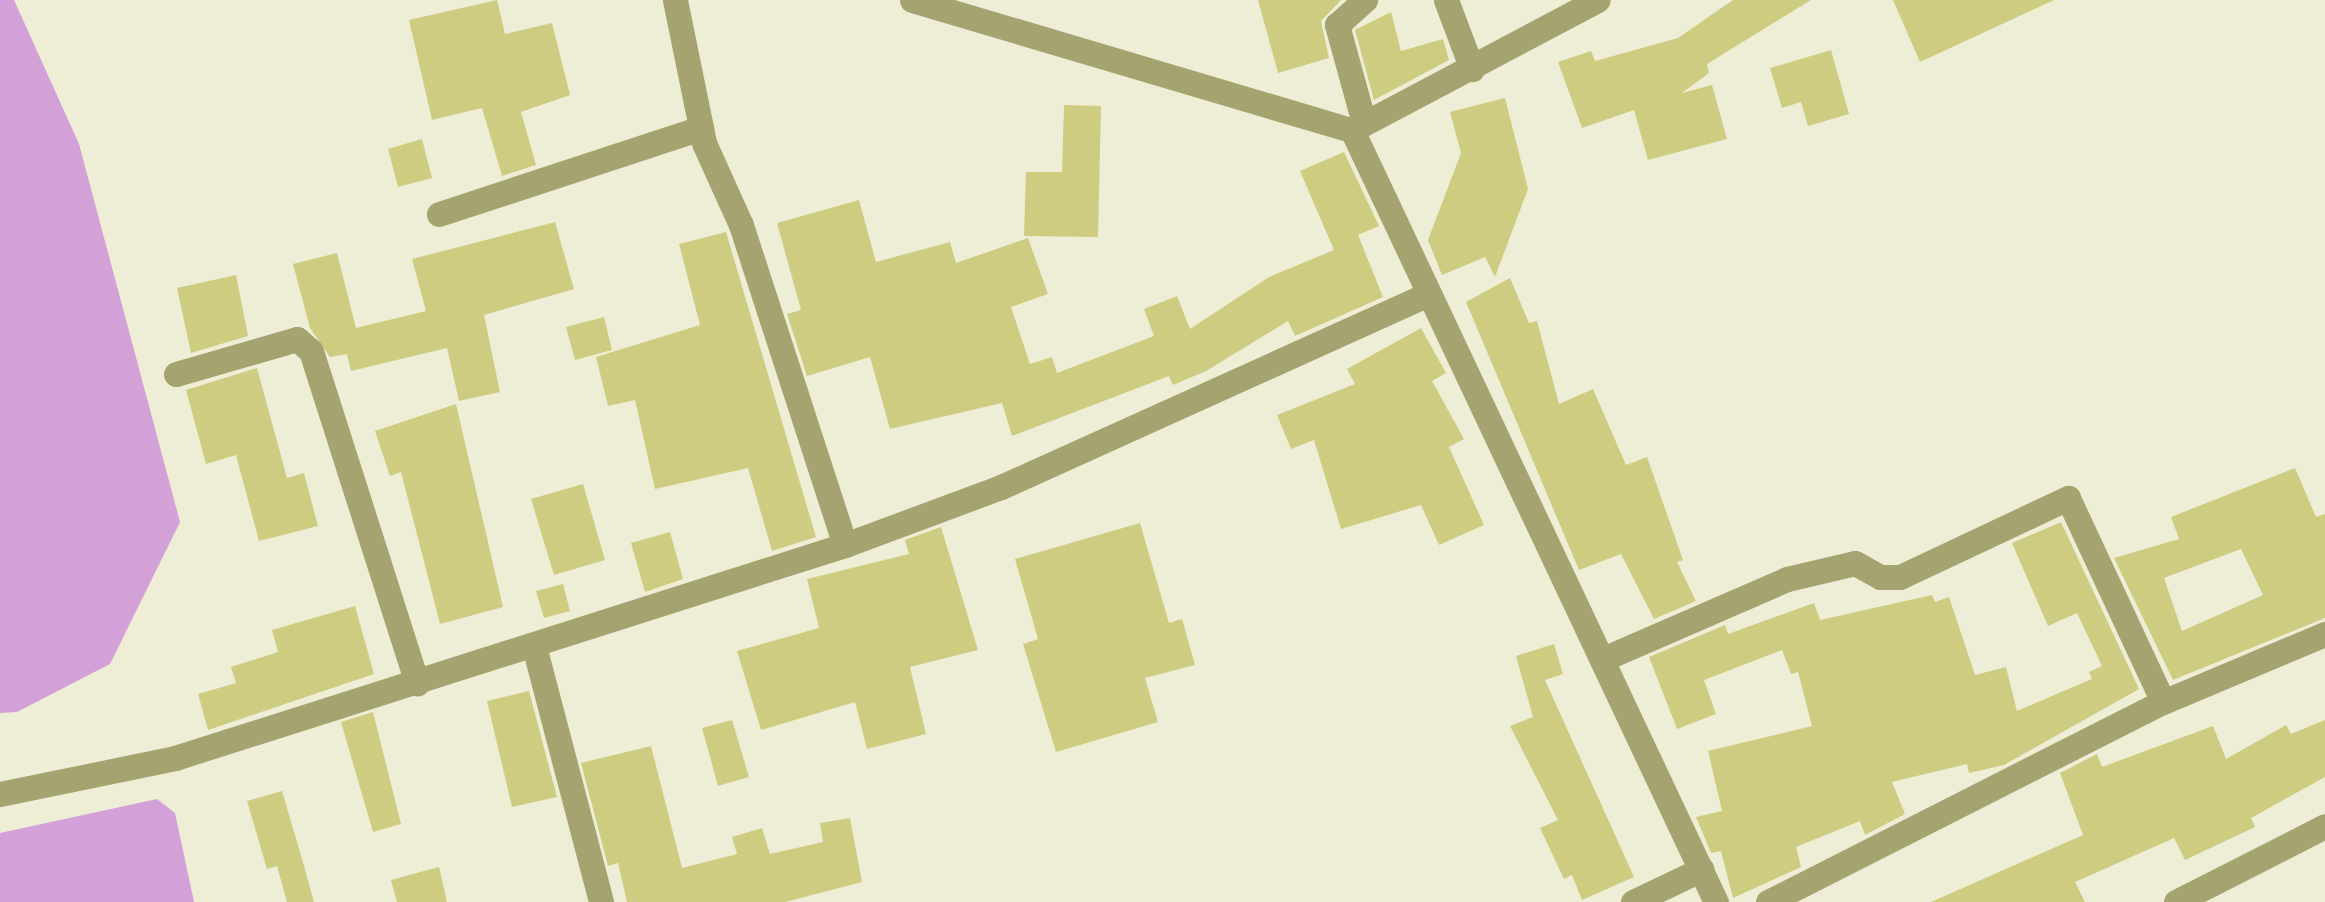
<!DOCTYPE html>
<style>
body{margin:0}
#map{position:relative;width:2325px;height:902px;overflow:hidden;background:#eeeed7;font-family:"Asap Condensed",sans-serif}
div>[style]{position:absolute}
.water>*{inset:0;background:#d4a0d8}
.building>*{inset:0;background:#cecc81}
.minor>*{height:25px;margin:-12.5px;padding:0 12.5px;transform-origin:12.5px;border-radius:12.5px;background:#a5a470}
span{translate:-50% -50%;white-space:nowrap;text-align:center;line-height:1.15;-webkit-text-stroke:8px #fcfbe4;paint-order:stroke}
</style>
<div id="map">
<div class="water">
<i style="clip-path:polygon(0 0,14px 0,79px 144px,180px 522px,110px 664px,17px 712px,0 713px)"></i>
<i style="clip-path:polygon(157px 799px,175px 813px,194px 902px,0 902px,0 833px)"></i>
</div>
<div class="building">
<i style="clip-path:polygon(497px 0,505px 34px,552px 23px,570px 95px,521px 112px,536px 165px,502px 176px,482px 108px,432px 120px,409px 20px)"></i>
<i style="clip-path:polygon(1258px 0,1341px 0,1321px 21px,1329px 58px,1278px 73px)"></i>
<i style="clip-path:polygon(1733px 0,1811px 0,1707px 64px,1709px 73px,1682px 93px,1712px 85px,1727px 139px,1648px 160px,1634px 110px,1582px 128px,1558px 62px,1591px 51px,1595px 61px,1678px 38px)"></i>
<i style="clip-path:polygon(1893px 0,2054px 0,1920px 62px)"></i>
<i style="clip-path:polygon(1391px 12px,1401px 51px,1443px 39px,1449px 60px,1374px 100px,1355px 30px)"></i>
<i style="clip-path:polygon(1831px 50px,1849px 114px,1808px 126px,1801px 102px,1782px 108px,1770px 68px)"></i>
<i style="clip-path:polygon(1505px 98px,1528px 189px,1495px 277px,1485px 257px,1442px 275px,1428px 240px,1461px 153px,1450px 112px)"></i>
<i style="clip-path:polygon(1064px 105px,1101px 106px,1098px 237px,1024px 236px,1026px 172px,1062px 172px)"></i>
<i style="clip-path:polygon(422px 139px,432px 178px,398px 187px,388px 149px)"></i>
<i style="clip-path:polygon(1344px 152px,1379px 226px,1358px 235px,1383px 297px,1295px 336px,1288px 321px,1206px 371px,1173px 385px,1169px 376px,1012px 436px,1002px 403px,890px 429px,870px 357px,807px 376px,787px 314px,801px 310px,777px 223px,859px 200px,876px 262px,950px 242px,956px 263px,1028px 238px,1048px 294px,1011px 307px,1030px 364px,1052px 357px,1057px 373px,1154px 336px,1144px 309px,1177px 296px,1190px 329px,1269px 277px,1334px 250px,1300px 171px)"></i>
<i style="clip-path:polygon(555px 222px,574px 289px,484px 315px,500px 392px,459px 401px,447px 348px,351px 371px,347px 354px,330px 357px,310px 328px,293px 264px,337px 253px,356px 328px,426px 311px,412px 259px)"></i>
<i style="clip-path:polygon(726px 232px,816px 537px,772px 551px,748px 468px,655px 489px,635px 400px,608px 406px,596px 357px,700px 325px,679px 244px)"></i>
<i style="clip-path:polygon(236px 275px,248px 336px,191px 353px,177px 288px)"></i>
<i style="clip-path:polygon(1510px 278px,1529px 323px,1537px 321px,1559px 404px,1593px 389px,1626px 465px,1647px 457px,1683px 560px,1677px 562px,1696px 601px,1654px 619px,1621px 554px,1579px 570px,1466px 302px)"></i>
<i style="clip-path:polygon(604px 317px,612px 350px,575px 360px,566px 327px)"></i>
<i style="clip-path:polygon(1421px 328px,1446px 373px,1432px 381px,1464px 439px,1449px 447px,1484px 525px,1439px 545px,1421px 505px,1341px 529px,1314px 440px,1291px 449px,1277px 415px,1355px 384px,1347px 369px)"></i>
<i style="clip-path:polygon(257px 368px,287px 478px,304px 473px,318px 526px,259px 541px,236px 455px,206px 464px,186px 390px)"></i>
<i style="clip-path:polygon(456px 404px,503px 607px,440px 624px,401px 472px,390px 476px,375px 431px)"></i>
<i style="clip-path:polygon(evenodd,2295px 468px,2316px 517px,2325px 514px,2325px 618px,2173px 680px,2114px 558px,2179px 539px,2171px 517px,2295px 468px,2241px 549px,2263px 595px,2182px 631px,2164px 578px,2241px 549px)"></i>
<i style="clip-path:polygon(583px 484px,605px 560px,554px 575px,531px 499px)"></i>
<i style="clip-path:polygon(2061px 522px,2139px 689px,2004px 765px,1969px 773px,1967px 764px,1892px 782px,1905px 814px,1865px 835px,1860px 821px,1796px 847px,1801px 867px,1733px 898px,1721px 851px,1711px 853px,1696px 817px,1722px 811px,1708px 751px,1812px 726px,1798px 672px,1791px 674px,1782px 650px,1704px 680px,1716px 714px,1677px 729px,1649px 657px,1725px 625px,1728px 634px,1814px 603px,1820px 620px,1932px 595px,1935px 602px,1949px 597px,1975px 675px,2006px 667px,2017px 711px,2092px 679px,2089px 672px,2102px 666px,2077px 613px,2048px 626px,2012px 543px)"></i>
<i style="clip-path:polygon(1140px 523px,1169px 623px,1182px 619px,1195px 665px,1145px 678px,1158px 722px,1056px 752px,1023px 644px,1038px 639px,1015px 559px)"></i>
<i style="clip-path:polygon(941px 527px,978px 650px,910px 667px,926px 734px,867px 749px,855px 702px,761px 730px,737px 651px,819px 628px,807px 579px,909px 554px,905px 540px)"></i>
<i style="clip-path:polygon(670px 532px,683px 579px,645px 592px,631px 543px)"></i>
<i style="clip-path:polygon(563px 584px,570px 611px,544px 618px,536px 591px)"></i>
<i style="clip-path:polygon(355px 606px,374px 674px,208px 730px,198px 694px,236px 683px,231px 667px,278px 652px,272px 630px)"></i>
<i style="clip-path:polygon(1554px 644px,1563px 674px,1545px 680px,1634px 877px,1582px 900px,1572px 875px,1564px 879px,1540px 828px,1558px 820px,1510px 726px,1533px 717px,1516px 656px)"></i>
<i style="clip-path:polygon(529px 691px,557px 797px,512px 807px,487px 701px)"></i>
<i style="clip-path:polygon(373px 712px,401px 824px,373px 832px,341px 722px)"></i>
<i style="clip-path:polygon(732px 720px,749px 777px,718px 786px,702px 728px)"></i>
<i style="clip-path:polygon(2325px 720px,2325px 777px,2251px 818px,2255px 827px,2185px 860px,2174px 838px,2075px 882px,2085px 902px,1931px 902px,2083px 835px,2060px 773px,2097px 754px,2102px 767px,2213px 726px,2226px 759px,2286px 725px,2291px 734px)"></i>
<i style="clip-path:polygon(651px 746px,682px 868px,737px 854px,732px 837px,762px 828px,770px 854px,823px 842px,820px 823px,850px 818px,862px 882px,785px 902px,627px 902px,618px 863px,608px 866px,581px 763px)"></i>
<i style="clip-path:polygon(282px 791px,302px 859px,314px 902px,287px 902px,277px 866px,267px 869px,247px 801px)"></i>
<i style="clip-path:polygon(439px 867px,447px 902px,397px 902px,391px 880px)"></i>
</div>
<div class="minor">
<i style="left:675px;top:0;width:146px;rotate:78.5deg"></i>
<i style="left:704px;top:143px;width:90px;rotate:65.7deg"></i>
<i style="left:741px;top:225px;width:336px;rotate:72deg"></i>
<i style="left:912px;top:0;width:459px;rotate:16.5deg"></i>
<i style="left:1352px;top:130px;width:854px;rotate:64.76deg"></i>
<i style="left:1446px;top:0;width:74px;rotate:69.4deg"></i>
<i style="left:1364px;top:123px;width:102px;rotate:-105.4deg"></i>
<i style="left:1337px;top:25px;width:38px;rotate:-42deg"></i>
<i style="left:1352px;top:130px;width:278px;rotate:-27.9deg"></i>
<i style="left:439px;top:214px;width:276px;rotate:-18.2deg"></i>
<i style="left:176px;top:374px;width:126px;rotate:-16.1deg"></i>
<i style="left:297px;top:339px;width:18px;rotate:41deg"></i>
<i style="left:311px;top:351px;width:349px;rotate:72.3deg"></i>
<i style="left:534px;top:646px;width:265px;rotate:75.3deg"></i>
<i style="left:1603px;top:659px;width:201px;rotate:-23.5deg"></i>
<i style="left:1787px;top:579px;width:70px;rotate:-13.2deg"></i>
<i style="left:1855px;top:563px;width:29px;rotate:29deg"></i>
<i style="left:1880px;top:577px;width:20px"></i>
<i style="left:1900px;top:577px;width:186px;rotate:-25.2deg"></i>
<i style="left:2068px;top:498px;width:225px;rotate:65deg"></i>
<i style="left:0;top:794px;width:179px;rotate:-11.6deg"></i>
<i style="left:175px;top:758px;width:703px;rotate:-17.64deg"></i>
<i style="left:845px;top:545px;width:166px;rotate:-20.4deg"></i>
<i style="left:1001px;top:487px;width:465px;rotate:-24.3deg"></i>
<i style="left:1633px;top:902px;width:76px;rotate:-25.6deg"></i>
<i style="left:1768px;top:902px;width:443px;rotate:-26.9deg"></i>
<i style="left:2163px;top:702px;width:176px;rotate:-22.8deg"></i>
<i style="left:2176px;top:902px;width:167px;rotate:-27deg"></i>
</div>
</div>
